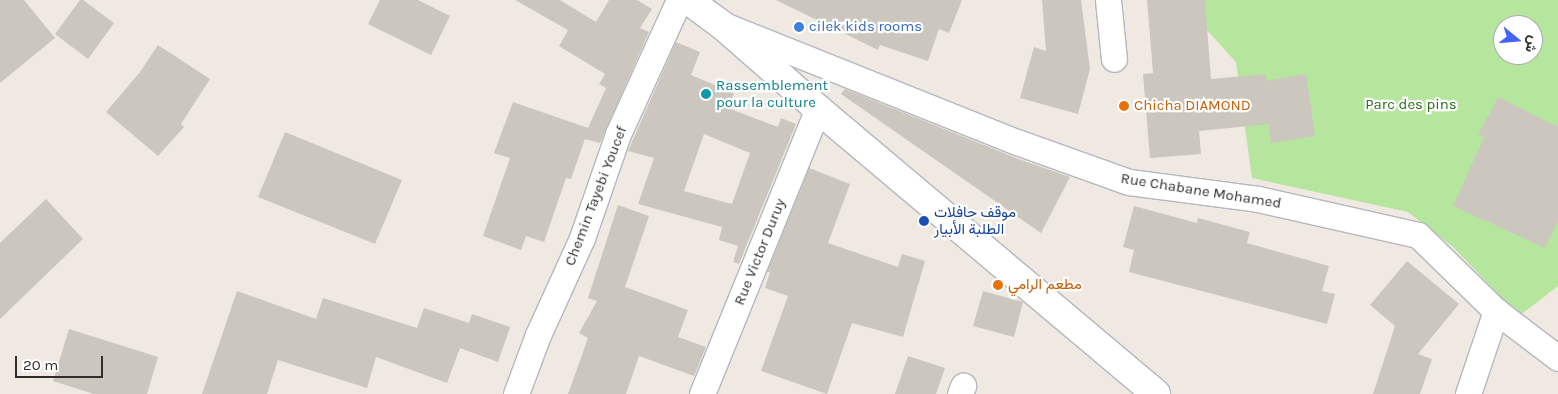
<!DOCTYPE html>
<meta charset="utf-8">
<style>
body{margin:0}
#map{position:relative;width:1558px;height:394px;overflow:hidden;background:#efe9e1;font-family:Karla,Vazirmatn,sans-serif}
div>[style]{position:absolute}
.green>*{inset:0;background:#b6e59e}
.building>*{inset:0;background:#cbc7bf}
.roads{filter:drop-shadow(1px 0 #b4b7c1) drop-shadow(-1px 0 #b4b7c1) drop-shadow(0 1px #b4b7c1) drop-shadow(0 -1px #b4b7c1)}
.street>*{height:25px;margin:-12.5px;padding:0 12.5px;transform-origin:12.5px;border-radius:12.5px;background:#fff}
.secondary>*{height:28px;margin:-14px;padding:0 14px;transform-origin:14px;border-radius:14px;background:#fff}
.dots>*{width:14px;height:14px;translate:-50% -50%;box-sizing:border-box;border:2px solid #fff;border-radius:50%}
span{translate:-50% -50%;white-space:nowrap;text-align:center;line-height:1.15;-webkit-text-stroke:4.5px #fff;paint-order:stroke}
.shop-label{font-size:15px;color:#366cbe}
.left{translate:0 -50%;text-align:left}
.culture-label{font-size:15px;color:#0d838f}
.park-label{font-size:15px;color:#2c6e1b}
.food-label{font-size:15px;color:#c56008}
.street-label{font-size:15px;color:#2e2e2e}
.transit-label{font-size:15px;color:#164399}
.north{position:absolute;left:1493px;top:15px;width:50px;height:50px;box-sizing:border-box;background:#fff;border:1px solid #ababab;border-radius:50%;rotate:107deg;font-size:14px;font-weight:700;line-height:20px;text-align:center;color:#2e2e2e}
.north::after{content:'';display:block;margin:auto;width:18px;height:22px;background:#4264fb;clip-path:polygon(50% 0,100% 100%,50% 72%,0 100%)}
.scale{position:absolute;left:15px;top:356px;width:88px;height:22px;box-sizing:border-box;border:2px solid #2e2e2e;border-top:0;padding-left:6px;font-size:15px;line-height:18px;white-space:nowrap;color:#2e2e2e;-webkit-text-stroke:4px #fff;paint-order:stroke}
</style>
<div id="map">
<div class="green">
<i style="clip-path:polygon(evenodd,1203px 0,1558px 0,1558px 286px,1519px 316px,1453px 247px,1408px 212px,1252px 178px,1236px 62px,1207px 30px,1203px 0,1503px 25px,1533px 25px,1533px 55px,1503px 55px,1503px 25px)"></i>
</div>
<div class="building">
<i style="clip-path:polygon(0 0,24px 0,55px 38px,0 83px)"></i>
<i style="clip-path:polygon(80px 0,83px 0,114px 23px,88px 59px,55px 34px)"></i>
<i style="clip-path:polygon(380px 0,418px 0,450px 16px,431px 55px,368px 24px)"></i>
<i style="clip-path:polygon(515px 0,560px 0,596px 22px,609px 0,637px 0,652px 9px,640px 28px,649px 32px,600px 143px,585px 139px,571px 179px,566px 178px,544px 242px,526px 236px,521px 250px,483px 236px,510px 158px,494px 153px,513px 102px,588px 128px,606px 88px,599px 84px,605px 74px,559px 46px,568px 30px)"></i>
<i style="clip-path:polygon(776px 0,962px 0,949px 33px,939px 29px,928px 61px,880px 45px,878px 50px)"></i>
<i style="clip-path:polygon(1042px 0,1081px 0,1090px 69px,1078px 114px,1020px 98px,1034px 47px,1046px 51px)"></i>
<i style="clip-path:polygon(1147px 0,1205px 0,1211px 79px,1266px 74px,1266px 81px,1306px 74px,1315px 136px,1271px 143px,1269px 124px,1199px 131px,1201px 154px,1150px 158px,1143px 74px,1153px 73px)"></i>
<i style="clip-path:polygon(evenodd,676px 42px,700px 52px,691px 75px,734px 93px,728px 108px,778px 127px,781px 118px,796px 124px,739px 264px,733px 262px,738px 246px,719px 240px,722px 227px,638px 204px,654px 158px,628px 151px,676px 42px,704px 134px,750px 153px,732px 204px,684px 191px,704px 134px)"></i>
<i style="clip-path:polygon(158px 45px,210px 79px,181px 124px,184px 127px,158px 156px,106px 112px,140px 72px)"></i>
<i style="clip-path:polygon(845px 89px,1016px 158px,1070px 177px,1041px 233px,841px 94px)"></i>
<i style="clip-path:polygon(1498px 97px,1558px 127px,1558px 220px,1545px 248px,1453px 206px,1484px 137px,1478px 135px)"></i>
<i style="clip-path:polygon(285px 132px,402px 180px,375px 244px,258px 197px)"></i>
<i style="clip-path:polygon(809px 168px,850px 184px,828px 243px,898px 267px,902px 254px,925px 261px,903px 337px,852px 323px,827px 394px,761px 371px,788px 296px,765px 288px,770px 272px,767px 272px)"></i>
<i style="clip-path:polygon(46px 199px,83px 239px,0 319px,0 243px)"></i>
<i style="clip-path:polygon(618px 205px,649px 216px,625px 287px,688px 310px,678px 337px,706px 347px,694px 376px,639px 356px,626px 394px,568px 394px,588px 338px,579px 333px,597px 301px,588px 298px)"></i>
<i style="clip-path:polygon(1134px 206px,1197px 223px,1198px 218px,1250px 232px,1247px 243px,1329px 266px,1322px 291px,1335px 294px,1327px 324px,1129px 272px,1134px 250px,1123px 247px)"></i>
<i style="clip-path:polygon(1407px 261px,1459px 304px,1418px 354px,1432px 359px,1420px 394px,1373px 394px,1395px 326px,1370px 305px)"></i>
<i style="clip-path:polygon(237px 291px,316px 319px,323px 298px,417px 328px,424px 308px,469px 323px,472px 314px,510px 327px,498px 362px,460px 348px,447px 383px,376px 357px,367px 388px,278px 360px,267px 394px,202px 394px)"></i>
<i style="clip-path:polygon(983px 291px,1023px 302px,1014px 337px,973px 326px)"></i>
<i style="clip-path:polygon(69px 329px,158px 357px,147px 394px,94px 394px,53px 381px)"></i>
<i style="clip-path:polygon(908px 356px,945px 368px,936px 394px,895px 394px)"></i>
</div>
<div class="roads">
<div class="street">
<i style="left:1108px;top:0;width:59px;rotate:84.2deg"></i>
<i style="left:729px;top:27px;width:310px;rotate:21.8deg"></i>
<i style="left:1017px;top:142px;width:119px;rotate:19.7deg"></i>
<i style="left:1129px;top:182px;width:130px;rotate:7.5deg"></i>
<i style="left:1258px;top:199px;width:164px;rotate:12.7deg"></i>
<i style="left:1418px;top:235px;width:109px;rotate:44.3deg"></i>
<i style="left:1496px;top:311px;width:78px;rotate:37.2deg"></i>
<i style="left:516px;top:394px;width:63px;rotate:-69.6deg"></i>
<i style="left:538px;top:335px;width:107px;rotate:-65.6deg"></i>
<i style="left:582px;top:238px;width:110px;rotate:-70.9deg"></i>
<i style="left:618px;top:134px;width:147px;rotate:-65.5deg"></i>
<i style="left:702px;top:394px;width:308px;rotate:-67.9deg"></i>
<i style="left:960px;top:394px;width:9px;rotate:-69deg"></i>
<i style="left:1468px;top:394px;width:88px;rotate:-71.4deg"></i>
</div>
<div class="secondary">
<i style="left:688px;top:0;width:42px;rotate:36.3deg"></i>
<i style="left:722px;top:25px;width:128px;rotate:41.2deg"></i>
<i style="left:818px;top:109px;width:442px;rotate:40.1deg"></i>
</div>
</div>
<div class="dots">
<i style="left:799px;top:27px;background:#3f7fe0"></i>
<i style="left:706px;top:94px;background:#0f9aa8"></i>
<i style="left:1124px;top:106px;background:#e8710a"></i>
<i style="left:924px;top:221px;background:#1a4fb4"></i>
<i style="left:998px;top:285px;background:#e8710a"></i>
</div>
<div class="shop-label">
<span class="left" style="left:809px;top:27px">cilek kids rooms</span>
</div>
<div class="culture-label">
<span class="left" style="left:716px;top:94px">Rassemblement<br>pour la culture</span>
</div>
<div class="park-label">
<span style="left:1411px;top:105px">Parc des pins</span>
</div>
<div class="food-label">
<span class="left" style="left:1134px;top:106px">Chicha DIAMOND</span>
<span class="left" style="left:1008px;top:285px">مطعم الرامي</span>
</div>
<div class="street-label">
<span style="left:1201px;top:191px;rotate:9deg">Rue Chabane Mohamed</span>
<span style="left:596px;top:196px;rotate:-69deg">Chemin Tayebi Youcef</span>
<span style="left:760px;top:252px;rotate:-68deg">Rue Victor Duruy</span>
</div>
<div class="transit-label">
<span class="left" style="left:934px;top:221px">موقف حافلات<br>الطلبة الأبيار</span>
</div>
<div class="north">ش</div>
<div class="scale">20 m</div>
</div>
